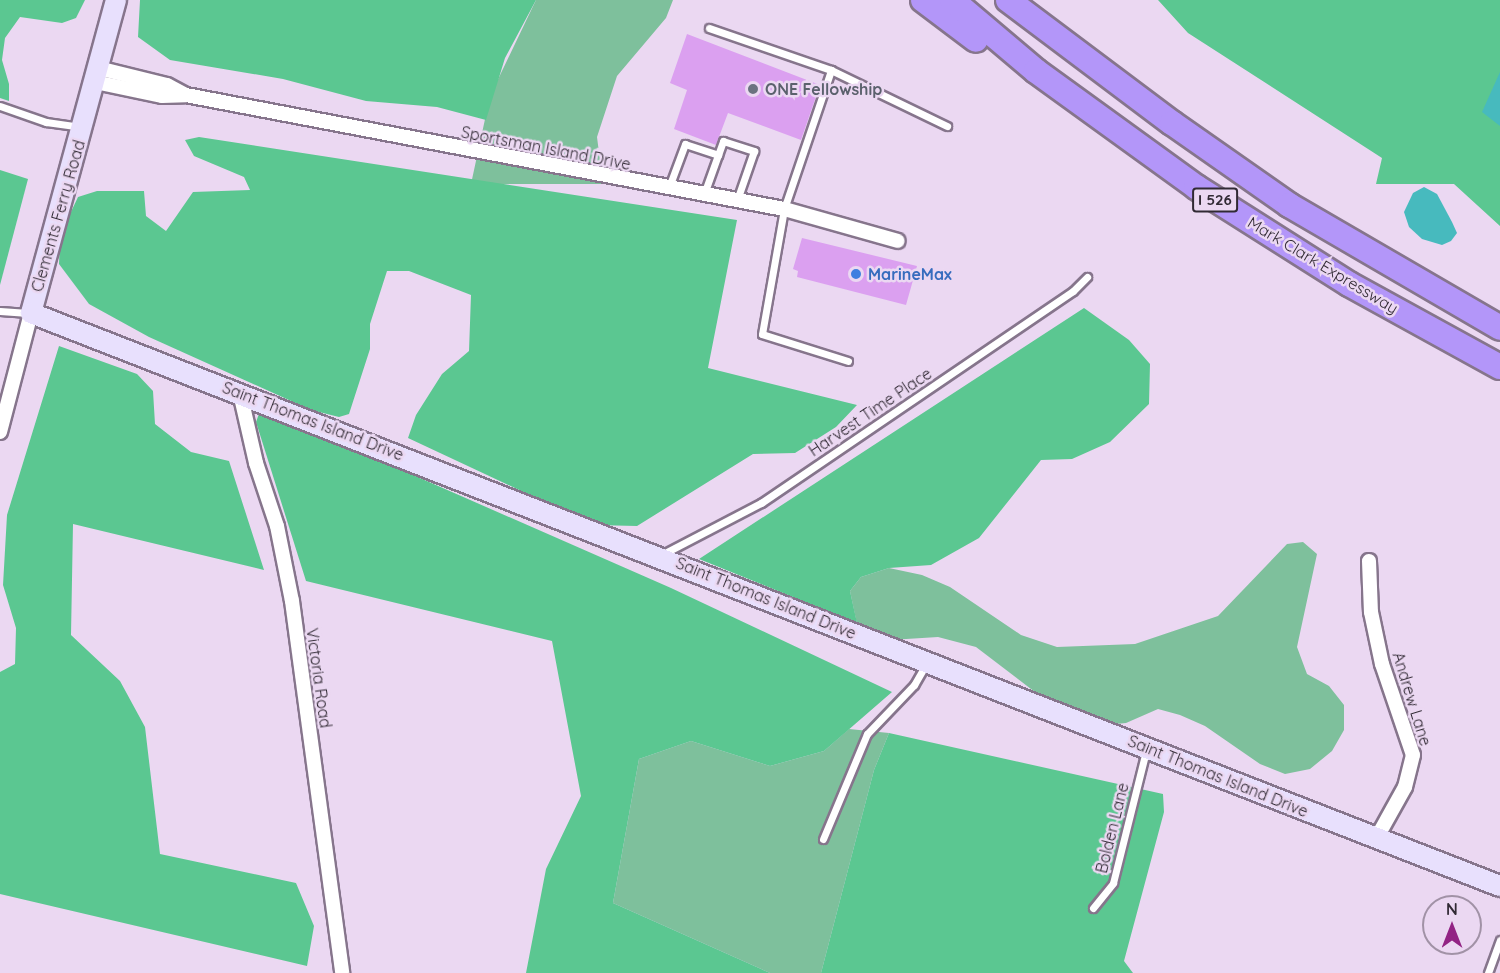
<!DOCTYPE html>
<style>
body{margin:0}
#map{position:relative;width:1500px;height:973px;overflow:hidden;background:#ebd8f2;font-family:Quicksand,sans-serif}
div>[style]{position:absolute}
.green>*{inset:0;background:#7ec09c}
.forest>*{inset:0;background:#5bc791}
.water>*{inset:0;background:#47babe}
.building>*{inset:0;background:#dba0f0}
.roads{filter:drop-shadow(2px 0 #86758c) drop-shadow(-2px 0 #86758c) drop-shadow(0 2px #86758c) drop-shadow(0 -2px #86758c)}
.lane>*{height:7px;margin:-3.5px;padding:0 3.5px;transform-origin:3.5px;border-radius:3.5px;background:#fff}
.street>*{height:14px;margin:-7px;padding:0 7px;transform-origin:7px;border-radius:7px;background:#fff}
.secondary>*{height:20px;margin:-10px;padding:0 10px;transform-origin:10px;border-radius:10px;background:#e8e0fd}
.highway>*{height:24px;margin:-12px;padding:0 12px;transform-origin:12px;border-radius:12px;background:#b396f9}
.dots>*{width:16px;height:16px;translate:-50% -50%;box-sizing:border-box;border:3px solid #ebd8f2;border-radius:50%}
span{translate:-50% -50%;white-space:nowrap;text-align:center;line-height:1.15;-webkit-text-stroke:5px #ebd8f2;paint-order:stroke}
.shield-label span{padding:2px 4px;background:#ebd8f2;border:2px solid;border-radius:4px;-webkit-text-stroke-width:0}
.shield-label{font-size:15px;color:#312a34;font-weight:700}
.worship-label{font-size:16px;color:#5b616d;font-weight:700}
.left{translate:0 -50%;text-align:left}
.street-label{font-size:16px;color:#312a34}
.shop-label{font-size:16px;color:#366cbe;font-weight:700}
.north{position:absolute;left:1422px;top:895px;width:60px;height:60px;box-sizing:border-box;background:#ebd8f2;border:2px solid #a192a6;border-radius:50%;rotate:0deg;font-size:16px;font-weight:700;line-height:24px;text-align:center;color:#312a34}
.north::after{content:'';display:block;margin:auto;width:21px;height:27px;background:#922384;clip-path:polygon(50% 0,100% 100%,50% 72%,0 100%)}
</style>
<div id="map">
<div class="green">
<i style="clip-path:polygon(536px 0,673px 0,666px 18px,617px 76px,597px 137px,603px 184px,471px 184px,490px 96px)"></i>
<i style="clip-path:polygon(1303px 542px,1317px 554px,1297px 647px,1307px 674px,1329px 686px,1344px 705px,1344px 730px,1332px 751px,1310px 769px,1285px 774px,1260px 764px,1205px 726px,1180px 715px,1158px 709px,1126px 723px,1106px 725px,1048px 702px,976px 647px,938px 637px,890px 640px,858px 629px,850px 591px,861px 577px,889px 568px,922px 575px,950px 587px,1021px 635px,1057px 647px,1135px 644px,1218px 616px,1287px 544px)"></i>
<i style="clip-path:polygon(849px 729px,889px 733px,874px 770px,821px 973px,770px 973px,613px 903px,639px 759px,691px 741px,770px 766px,824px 751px)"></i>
</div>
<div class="forest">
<i style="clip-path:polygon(0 0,85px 0,76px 18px,62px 23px,20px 17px,5px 38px,2px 60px,9px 84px,9px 101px,0 98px)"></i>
<i style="clip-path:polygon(140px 0,536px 0,505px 58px,486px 120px,437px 107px,366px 101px,283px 79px,170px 60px,138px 37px)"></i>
<i style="clip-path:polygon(1158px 0,1500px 0,1500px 226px,1454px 184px,1376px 184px,1382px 158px,1188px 33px)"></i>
<i style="clip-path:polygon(199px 137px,737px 220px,708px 368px,857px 405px,836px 427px,795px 453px,753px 454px,637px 526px,594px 525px,408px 438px,416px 415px,442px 374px,469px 351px,471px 295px,409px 271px,387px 271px,370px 324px,370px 349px,349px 414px,339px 417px,311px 410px,149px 337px,89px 304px,59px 264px,60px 235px,78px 197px,97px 191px,144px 191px,146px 216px,166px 231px,193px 192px,250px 190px,244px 177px,194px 156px,185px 140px)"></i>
<i style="clip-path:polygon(0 170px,28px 179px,0 285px)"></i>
<i style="clip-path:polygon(1084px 308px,1129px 340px,1150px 364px,1149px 404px,1110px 442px,1072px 459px,1041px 460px,979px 538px,931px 565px,889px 568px,861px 577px,850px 591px,857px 623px,699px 559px)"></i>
<i style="clip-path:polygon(59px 346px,137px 374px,153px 391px,155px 424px,191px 452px,229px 461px,264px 570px,73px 524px,71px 635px,120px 681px,145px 727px,160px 854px,296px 883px,314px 926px,307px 966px,0 894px,0 672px,15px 664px,16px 628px,3px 585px,7px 515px)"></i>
<i style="clip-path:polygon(260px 411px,283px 418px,671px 588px,892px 692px,824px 751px,770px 766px,691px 741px,639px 759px,613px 903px,770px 973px,526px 973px,546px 869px,581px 796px,552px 641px,306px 581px,256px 422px)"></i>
<i style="clip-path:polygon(889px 733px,1163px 794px,1164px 812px,1124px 961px,1133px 973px,821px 973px,874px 770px)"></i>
</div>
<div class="water">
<i style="clip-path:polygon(1500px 72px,1500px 126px,1482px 112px)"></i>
<i style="clip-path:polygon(1424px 187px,1437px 194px,1452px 222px,1457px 233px,1451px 241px,1442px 245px,1422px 239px,1409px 227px,1404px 212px,1413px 193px)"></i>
</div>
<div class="building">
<i style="clip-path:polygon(687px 34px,820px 85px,801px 140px,728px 113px,716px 145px,674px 129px,687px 90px,670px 83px)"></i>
<i style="clip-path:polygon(802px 238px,917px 266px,906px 305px,797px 277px,798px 271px,793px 269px)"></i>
</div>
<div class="roads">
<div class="lane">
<i style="left:709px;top:28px;width:129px;rotate:19deg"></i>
<i style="left:0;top:106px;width:49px;rotate:19.2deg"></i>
<i style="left:46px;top:122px;width:35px;rotate:8deg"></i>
<i style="left:669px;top:187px;width:46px;rotate:-69.6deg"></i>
<i style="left:685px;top:144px;width:35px;rotate:18deg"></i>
<i style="left:718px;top:155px;width:15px;rotate:-70deg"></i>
<i style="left:723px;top:141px;width:33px;rotate:18deg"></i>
<i style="left:754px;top:151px;width:52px;rotate:109.1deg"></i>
<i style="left:704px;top:194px;width:41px;rotate:-70.3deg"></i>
<i style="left:0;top:311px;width:28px;rotate:4deg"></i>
<i style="left:848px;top:361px;width:90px;rotate:-162.6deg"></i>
<i style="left:762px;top:334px;width:127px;rotate:-80deg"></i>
<i style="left:784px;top:209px;width:147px;rotate:-71.3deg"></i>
<i style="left:831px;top:70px;width:129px;rotate:25.8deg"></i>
<i style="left:661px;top:555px;width:113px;rotate:-27.5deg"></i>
<i style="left:761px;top:503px;width:377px;rotate:-34.2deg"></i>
<i style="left:1073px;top:291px;width:20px;rotate:-45deg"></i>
<i style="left:823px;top:839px;width:114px;rotate:-67.3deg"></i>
<i style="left:867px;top:734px;width:68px;rotate:-46.2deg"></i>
<i style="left:914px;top:685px;width:24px;rotate:-60deg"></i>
<i style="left:1093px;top:908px;width:32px;rotate:-51deg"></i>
<i style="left:1113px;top:883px;width:136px;rotate:-76deg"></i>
<i style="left:1488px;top:973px;width:35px;rotate:-70deg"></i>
</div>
<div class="street">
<i style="left:98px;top:68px;width:71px;rotate:13.8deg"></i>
<i style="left:167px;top:85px;width:19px;rotate:28deg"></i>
<i style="left:95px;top:82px;width:68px;rotate:11.8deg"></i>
<i style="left:162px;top:96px;width:24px;rotate:-2deg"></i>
<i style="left:186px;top:95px;width:609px;rotate:10.79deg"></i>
<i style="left:784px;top:209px;width:118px;rotate:15.7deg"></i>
<i style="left:240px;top:393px;width:72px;rotate:77.1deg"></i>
<i style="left:256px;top:463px;width:66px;rotate:71.6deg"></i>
<i style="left:277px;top:526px;width:76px;rotate:78.7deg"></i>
<i style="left:292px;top:601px;width:375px;rotate:82.3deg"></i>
<i style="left:0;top:432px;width:123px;rotate:-75.4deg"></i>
<i style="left:1369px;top:561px;width:51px;rotate:87.8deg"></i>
<i style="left:1371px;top:612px;width:53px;rotate:78.1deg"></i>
<i style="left:1382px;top:664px;width:96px;rotate:71.2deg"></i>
<i style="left:1413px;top:755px;width:33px;rotate:104deg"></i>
<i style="left:1405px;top:787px;width:60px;rotate:119.1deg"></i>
</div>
<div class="secondary">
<i style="left:116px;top:0;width:324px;rotate:105.2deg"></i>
<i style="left:31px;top:313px;width:1577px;rotate:21.31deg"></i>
</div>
<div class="highway">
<i style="left:923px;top:0;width:66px;rotate:37deg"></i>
<i style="left:952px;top:0;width:110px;rotate:40.2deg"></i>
<i style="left:1036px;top:71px;width:198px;rotate:35.9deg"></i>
<i style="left:1196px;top:187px;width:181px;rotate:32.4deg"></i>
<i style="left:1349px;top:284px;width:172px;rotate:28.8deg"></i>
<i style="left:1008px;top:0;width:205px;rotate:36.9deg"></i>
<i style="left:1172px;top:123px;width:143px;rotate:35deg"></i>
<i style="left:1289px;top:205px;width:244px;rotate:30.2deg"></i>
</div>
</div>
<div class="dots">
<i style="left:753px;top:89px;background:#6b7280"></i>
<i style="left:856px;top:274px;background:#3f7fe0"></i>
</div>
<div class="shield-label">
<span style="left:1215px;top:200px">I 526</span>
</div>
<div class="worship-label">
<span class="left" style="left:765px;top:89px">ONE Fellowship</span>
</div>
<div class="street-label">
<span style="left:546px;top:148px;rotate:11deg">Sportsman Island Drive</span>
<span style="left:58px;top:216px;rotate:-74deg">Clements Ferry Road</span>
<span style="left:1323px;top:265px;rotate:31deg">Mark Clark Expressway</span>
<span style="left:870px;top:412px;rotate:-34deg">Harvest Time Place</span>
<span style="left:313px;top:421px;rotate:21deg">Saint Thomas Island Drive</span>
<span style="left:766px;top:598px;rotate:22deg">Saint Thomas Island Drive</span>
<span style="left:319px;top:678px;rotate:82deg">Victoria Road</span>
<span style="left:1412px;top:699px;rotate:73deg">Andrew Lane</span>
<span style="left:1218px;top:776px;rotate:22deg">Saint Thomas Island Drive</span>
<span style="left:1112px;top:828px;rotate:-76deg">Bolden Lane</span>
</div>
<div class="shop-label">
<span class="left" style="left:868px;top:274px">MarineMax</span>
</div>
<div class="north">N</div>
</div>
